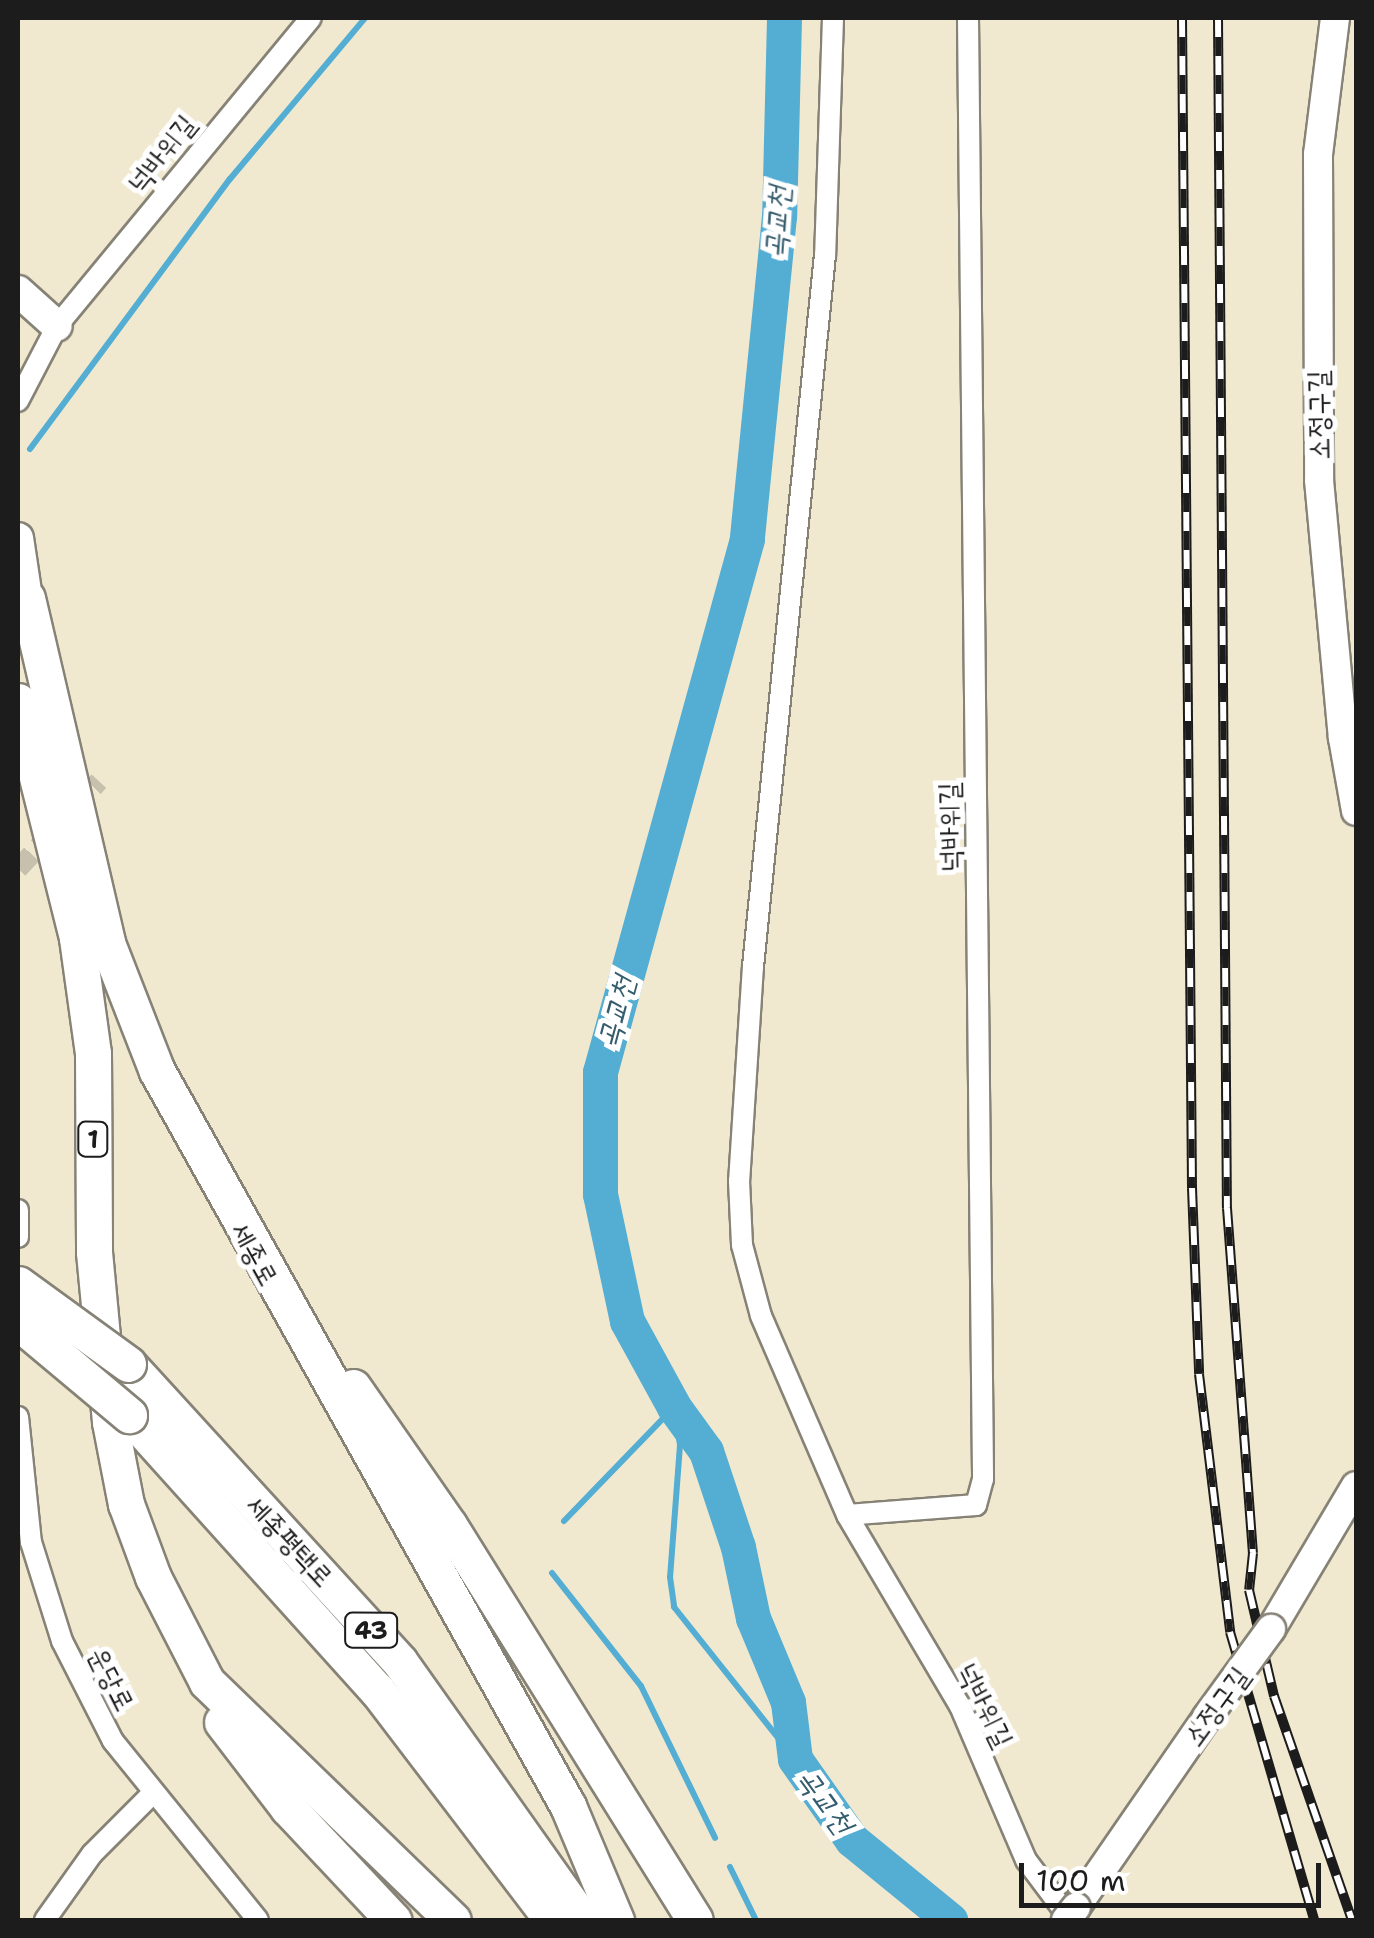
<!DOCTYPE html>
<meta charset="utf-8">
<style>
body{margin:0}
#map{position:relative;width:1374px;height:1938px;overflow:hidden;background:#f0e9d0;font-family:"Shantell Sans","Poor Story",sans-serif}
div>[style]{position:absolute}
.stream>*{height:6px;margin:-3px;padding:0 3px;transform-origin:3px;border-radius:3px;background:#54add2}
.river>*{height:35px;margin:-17.5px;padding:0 17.5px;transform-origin:17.5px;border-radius:17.5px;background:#54add2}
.street-tunnel>*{height:20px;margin-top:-10px;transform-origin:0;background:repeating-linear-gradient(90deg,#c6c0ac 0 20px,transparent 0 30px)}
.roads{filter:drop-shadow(2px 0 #868276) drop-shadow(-2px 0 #868276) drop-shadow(0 2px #868276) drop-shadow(0 -2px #868276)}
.street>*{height:20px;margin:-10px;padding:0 10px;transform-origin:10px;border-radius:10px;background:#fff}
.secondary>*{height:28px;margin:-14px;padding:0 14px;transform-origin:14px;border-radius:14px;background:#fff}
.primary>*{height:30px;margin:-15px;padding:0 15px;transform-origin:15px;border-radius:15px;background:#fff}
.highway>*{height:35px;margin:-17.5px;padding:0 17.5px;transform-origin:17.5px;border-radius:17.5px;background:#fff}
.rail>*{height:10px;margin-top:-5px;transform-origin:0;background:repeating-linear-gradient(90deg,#fff 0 19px,#1c1c1c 0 38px);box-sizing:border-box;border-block:2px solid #1c1c1c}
.bridges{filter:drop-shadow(2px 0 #868276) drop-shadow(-2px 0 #868276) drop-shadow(0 2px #868276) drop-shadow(0 -2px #868276)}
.secondary-bridge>*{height:28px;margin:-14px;padding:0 14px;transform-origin:14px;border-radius:14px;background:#fff}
.highway-bridge>*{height:35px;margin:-17.5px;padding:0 17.5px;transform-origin:17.5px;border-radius:17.5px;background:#fff}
span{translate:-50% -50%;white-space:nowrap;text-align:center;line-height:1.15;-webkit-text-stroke:10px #fff;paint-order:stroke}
.shield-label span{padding:2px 8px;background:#fff;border:2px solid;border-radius:8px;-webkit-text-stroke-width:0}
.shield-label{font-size:25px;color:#1c1c1c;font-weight:700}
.street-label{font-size:28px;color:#1c1c1c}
.water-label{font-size:30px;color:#355d6e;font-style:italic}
.frame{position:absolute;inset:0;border:20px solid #1c1c1c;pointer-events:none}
.scale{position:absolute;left:1019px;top:1863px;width:302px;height:45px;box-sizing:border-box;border:5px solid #1c1c1c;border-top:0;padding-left:12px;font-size:30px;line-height:35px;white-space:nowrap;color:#1c1c1c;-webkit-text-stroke:8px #fff;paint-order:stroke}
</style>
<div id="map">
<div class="stream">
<i style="left:30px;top:449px;width:336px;rotate:-53.5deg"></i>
<i style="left:230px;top:179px;width:210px;rotate:-50deg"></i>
<i style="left:674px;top:1407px;width:38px;rotate:81deg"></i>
<i style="left:680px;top:1445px;width:132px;rotate:94.3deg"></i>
<i style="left:670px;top:1577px;width:30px;rotate:82deg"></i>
<i style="left:674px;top:1607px;width:194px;rotate:51.5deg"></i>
<i style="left:564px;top:1521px;width:157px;rotate:-46deg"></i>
<i style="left:552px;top:1573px;width:144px;rotate:51.8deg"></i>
<i style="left:641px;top:1686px;width:169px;rotate:64deg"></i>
<i style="left:730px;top:1867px;width:59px;rotate:63.9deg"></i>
</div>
<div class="river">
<i style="left:784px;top:18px;width:198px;rotate:91.4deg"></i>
<i style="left:779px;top:216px;width:325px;rotate:95.7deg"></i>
<i style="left:747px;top:539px;width:553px;rotate:105.42deg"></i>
<i style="left:600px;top:1072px;width:122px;rotate:90deg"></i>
<i style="left:600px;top:1194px;width:130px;rotate:78deg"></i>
<i style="left:627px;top:1321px;width:98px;rotate:61.3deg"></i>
<i style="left:674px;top:1407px;width:54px;rotate:54deg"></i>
<i style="left:706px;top:1451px;width:101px;rotate:71.6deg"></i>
<i style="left:738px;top:1547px;width:73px;rotate:78.1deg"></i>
<i style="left:753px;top:1618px;width:91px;rotate:67.4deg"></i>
<i style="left:788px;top:1702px;width:57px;rotate:83deg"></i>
<i style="left:795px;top:1759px;width:99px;rotate:54.9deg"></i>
<i style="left:852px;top:1840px;width:127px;rotate:39.2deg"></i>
</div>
<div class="street-tunnel">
<i style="left:73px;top:809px;width:38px;rotate:-47deg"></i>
<i style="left:18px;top:869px;width:53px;rotate:-47.3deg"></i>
</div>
<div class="roads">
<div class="street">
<i style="left:833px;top:18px;width:237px;rotate:91.9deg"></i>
<i style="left:825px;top:255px;width:715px;rotate:95.78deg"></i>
<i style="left:753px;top:966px;width:215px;rotate:93.7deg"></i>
<i style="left:739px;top:1181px;width:64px;rotate:87.3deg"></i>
<i style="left:742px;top:1245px;width:73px;rotate:75deg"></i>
<i style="left:761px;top:1316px;width:217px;rotate:66.6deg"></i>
<i style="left:968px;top:18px;width:1461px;rotate:89.41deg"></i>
<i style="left:983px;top:1479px;width:27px;rotate:105deg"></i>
<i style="left:976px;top:1505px;width:129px;rotate:175.6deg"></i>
<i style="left:847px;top:1515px;width:222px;rotate:59.4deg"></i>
<i style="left:960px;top:1706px;width:168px;rotate:66.8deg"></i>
<i style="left:1026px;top:1860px;width:75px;rotate:53.1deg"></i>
<i style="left:18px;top:401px;width:85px;rotate:-62.5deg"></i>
<i style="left:57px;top:326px;width:399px;rotate:-50.5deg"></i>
<i style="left:18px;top:1210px;width:27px;rotate:90deg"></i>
<i style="left:18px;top:1417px;width:126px;rotate:84.1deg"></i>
<i style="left:31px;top:1542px;width:104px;rotate:72.6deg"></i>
<i style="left:62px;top:1641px;width:112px;rotate:63deg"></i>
<i style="left:113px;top:1741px;width:230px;rotate:51deg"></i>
<i style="left:45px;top:1920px;width:81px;rotate:-54.5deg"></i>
<i style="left:92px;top:1854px;width:85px;rotate:-45deg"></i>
</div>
<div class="secondary">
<i style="left:1335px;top:18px;width:137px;rotate:97.1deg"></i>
<i style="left:1318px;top:154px;width:326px;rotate:89.8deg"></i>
<i style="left:1319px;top:480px;width:259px;rotate:84.7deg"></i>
<i style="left:1343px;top:738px;width:74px;rotate:79.9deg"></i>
<i style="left:1271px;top:1629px;width:166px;rotate:-59.3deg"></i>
<i style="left:1076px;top:1907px;width:231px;rotate:-55.4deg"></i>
</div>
<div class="primary">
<i style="left:18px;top:291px;width:52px;rotate:41.9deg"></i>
<i style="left:18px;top:538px;width:61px;rotate:81.5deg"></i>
</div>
<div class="highway">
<i style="left:27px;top:598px;width:354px;rotate:76.9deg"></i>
<i style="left:107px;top:943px;width:137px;rotate:68.7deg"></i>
<i style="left:157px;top:1071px;width:842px;rotate:60.79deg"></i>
<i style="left:568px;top:1806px;width:124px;rotate:67.2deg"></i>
<i style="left:18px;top:701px;width:244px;rotate:76deg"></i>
<i style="left:77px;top:938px;width:116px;rotate:82.1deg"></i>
<i style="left:93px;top:1053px;width:199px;rotate:89.7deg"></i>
<i style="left:94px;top:1252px;width:171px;rotate:84.6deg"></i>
<i style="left:110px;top:1422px;width:84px;rotate:79deg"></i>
<i style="left:126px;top:1504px;width:78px;rotate:69.7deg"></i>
<i style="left:153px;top:1577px;width:118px;rotate:62.8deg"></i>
<i style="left:207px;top:1682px;width:342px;rotate:44.1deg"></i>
<i style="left:128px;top:1364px;width:403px;rotate:47.6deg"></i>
<i style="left:400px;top:1662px;width:316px;rotate:54.7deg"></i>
<i style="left:353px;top:1387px;width:168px;rotate:55.2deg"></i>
<i style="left:449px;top:1525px;width:465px;rotate:58.1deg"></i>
<i style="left:129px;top:1415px;width:370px;rotate:48deg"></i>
<i style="left:377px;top:1690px;width:289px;rotate:52.7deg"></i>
<i style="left:222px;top:1722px;width:108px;rotate:52.5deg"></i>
<i style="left:288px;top:1808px;width:154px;rotate:46.8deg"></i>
</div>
</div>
<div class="rail">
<i style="left:1182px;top:18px;width:1170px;rotate:89.51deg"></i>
<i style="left:1192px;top:1188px;width:186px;rotate:87.8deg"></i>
<i style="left:1199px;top:1374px;width:260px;rotate:83.1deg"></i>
<i style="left:1230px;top:1632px;width:300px;rotate:73.7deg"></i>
<i style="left:1218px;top:18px;width:1190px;rotate:89.57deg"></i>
<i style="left:1227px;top:1208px;width:346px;rotate:85.7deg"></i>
<i style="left:1253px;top:1553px;width:37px;rotate:96deg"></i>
<i style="left:1249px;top:1590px;width:109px;rotate:76.7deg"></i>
<i style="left:1274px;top:1696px;width:237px;rotate:70.8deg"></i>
</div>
<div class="bridges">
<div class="secondary-bridge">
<i style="left:1207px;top:1717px;width:109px;rotate:-54deg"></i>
<i style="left:1066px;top:1920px;width:16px;rotate:-52deg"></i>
</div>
<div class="highway-bridge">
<i style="left:18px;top:1284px;width:136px;rotate:36deg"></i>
<i style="left:18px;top:1322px;width:145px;rotate:40deg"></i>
</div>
</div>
<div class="shield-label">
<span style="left:93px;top:1139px">1</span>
<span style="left:371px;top:1630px">43</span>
</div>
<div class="street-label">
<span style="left:161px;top:153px;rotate:-51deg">넉바위길</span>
<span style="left:1318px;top:415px;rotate:-91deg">소정구길</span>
<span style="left:949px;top:827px;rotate:-91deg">넉바위길</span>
<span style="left:255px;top:1254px;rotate:61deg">세종로</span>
<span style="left:290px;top:1541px;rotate:47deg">세종평택로</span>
<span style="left:112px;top:1679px;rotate:63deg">운당로</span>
<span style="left:986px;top:1705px;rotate:64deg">넉바위길</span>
<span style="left:1216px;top:1706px;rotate:-54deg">소정구길</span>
</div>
<div class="water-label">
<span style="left:777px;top:222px;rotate:-86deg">곡교천</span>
<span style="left:616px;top:1012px;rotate:-75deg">곡교천</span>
<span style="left:825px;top:1801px;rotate:54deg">곡교천</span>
</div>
<div class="frame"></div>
<div class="scale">100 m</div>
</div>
